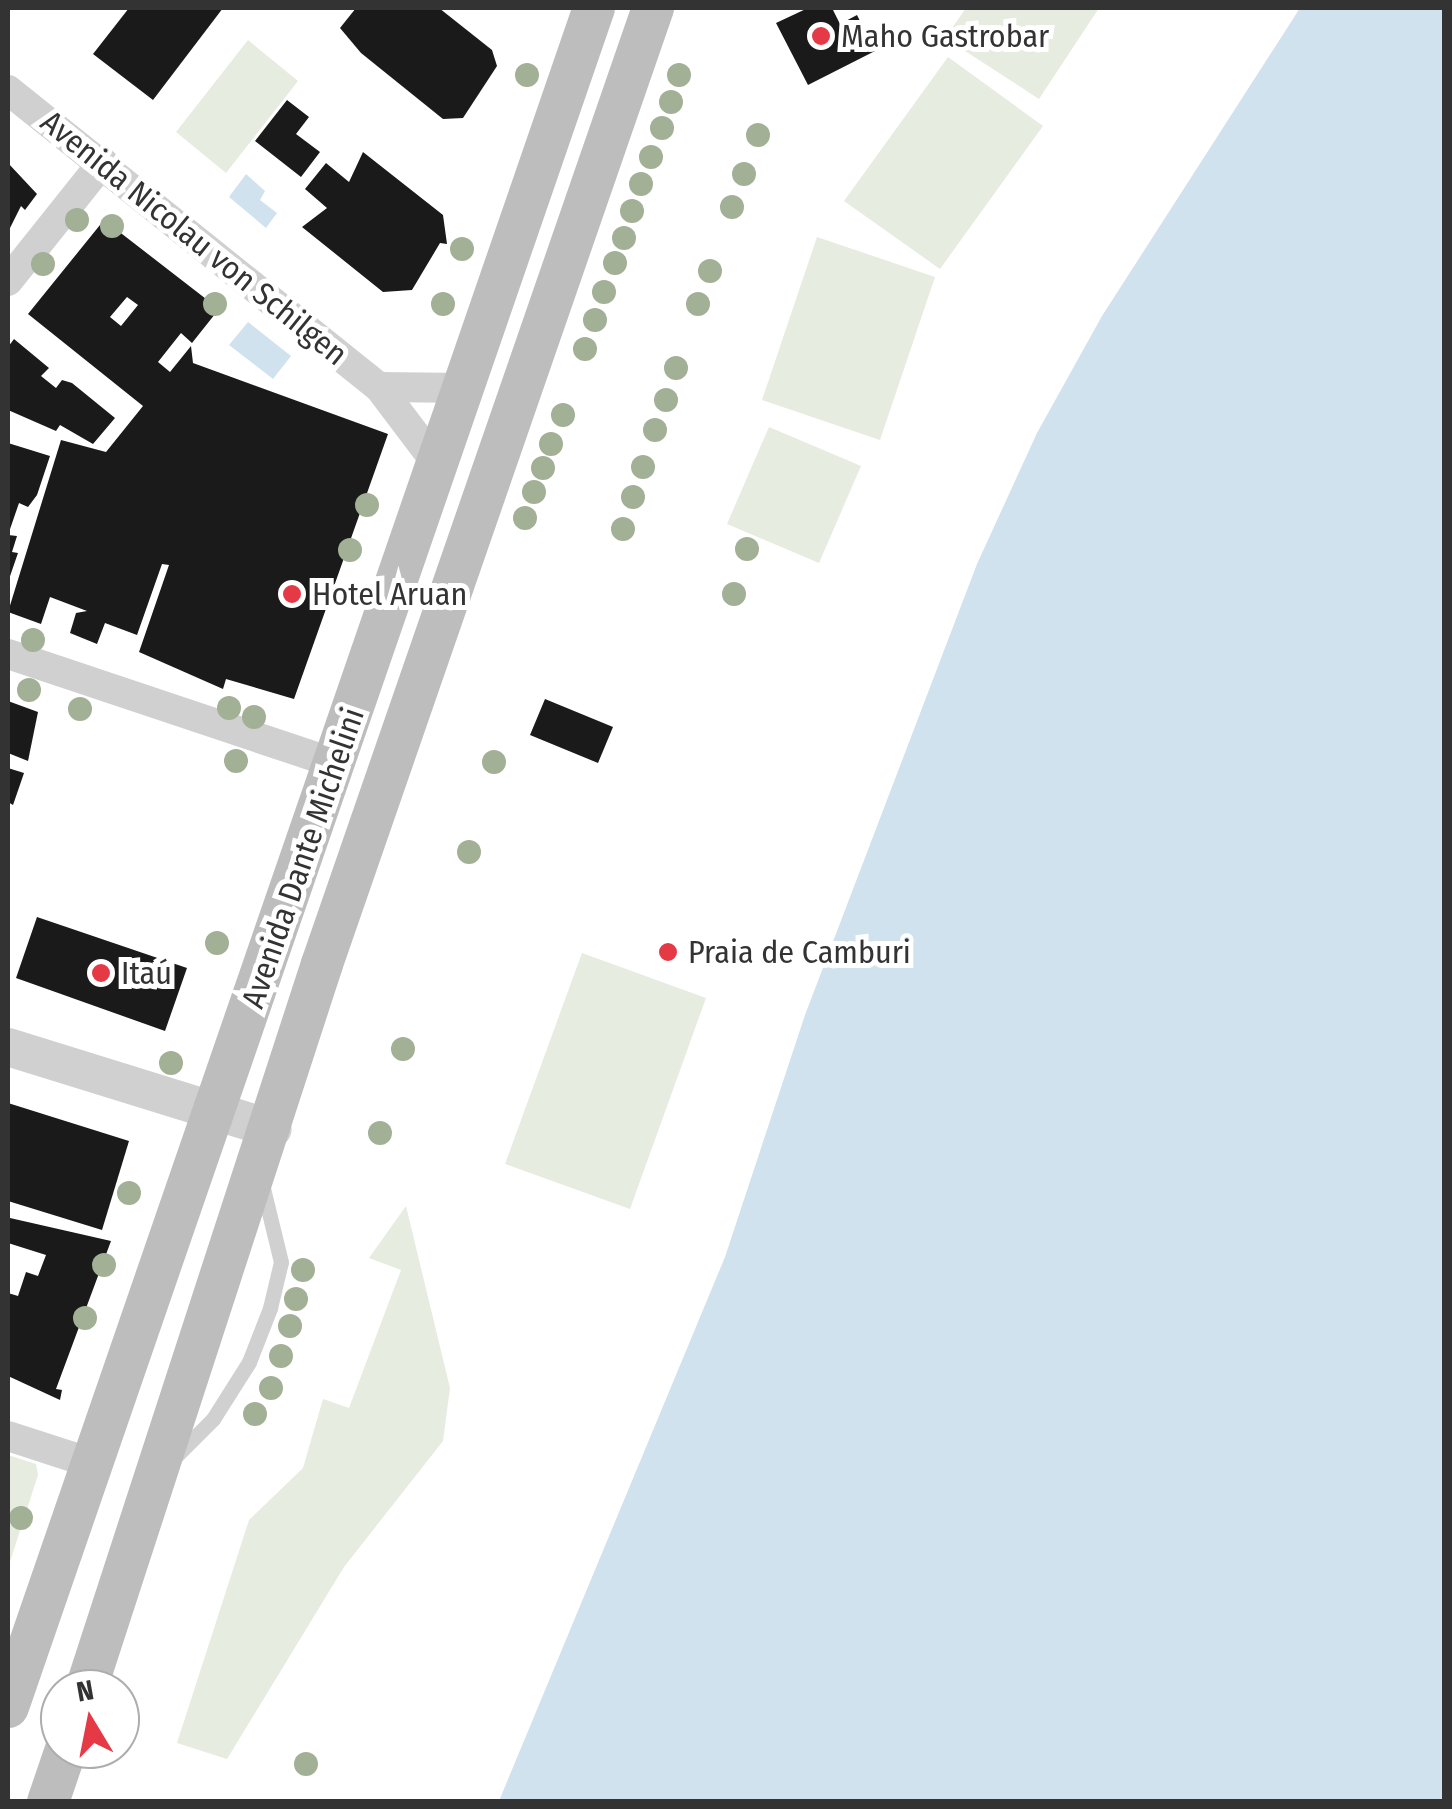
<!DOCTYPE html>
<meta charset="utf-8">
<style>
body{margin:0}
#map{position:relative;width:1452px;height:1809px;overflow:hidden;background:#fff;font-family:"Fira Sans Condensed",sans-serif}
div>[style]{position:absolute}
.green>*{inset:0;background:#e6ecdf}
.water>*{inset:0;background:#cfe2ee}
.building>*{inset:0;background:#1a1a1a}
.service>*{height:15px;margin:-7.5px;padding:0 7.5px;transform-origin:7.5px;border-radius:7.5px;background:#d0d0d0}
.minor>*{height:30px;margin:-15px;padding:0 15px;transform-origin:15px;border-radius:15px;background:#d0d0d0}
.tertiary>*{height:38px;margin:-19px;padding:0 19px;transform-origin:19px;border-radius:19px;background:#d0d0d0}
.secondary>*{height:42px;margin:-21px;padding:0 21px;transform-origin:21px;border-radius:21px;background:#bdbdbd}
.trees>*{width:24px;height:24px;margin:-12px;border-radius:50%;background:#a2b095}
.dots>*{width:28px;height:28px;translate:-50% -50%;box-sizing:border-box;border:5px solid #fff;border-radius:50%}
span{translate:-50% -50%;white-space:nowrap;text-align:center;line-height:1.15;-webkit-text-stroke:10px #fff;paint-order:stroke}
.poi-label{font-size:32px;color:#333}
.left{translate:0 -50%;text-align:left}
.street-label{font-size:32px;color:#333}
.frame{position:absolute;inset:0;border:10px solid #333;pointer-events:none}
.north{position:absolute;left:40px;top:1669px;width:100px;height:100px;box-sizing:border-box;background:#fff;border:2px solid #adadad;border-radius:50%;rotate:350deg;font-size:28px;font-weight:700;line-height:40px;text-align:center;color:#333}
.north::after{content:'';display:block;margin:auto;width:35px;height:45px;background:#e63946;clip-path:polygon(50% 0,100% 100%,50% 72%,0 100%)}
</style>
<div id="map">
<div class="green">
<i style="clip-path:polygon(966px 8px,1099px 8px,1039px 99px,945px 38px)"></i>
<i style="clip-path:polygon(248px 40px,298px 81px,226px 173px,176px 132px)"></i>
<i style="clip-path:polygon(948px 57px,1043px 126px,940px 269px,844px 201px)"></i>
<i style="clip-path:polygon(817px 237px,935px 277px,880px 440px,762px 400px)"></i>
<i style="clip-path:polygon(769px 427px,861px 466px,819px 563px,727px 524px)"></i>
<i style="clip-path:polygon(582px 953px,706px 998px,630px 1209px,505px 1164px)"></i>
<i style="clip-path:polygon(406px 1206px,450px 1388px,443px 1441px,344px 1567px,227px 1759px,177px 1743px,249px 1520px,303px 1468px,323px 1399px,349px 1408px,401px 1270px,369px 1258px)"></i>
<i style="clip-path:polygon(8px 1455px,36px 1464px,38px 1475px,8px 1568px)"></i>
</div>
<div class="water">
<i style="clip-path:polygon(1300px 8px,1444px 8px,1444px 1801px,499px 1801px,725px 1257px,805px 1015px,977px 564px,1037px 433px,1102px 316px)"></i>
<i style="clip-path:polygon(246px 174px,265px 191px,260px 200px,277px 213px,266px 228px,229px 197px)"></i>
<i style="clip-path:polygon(248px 322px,291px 356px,273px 379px,229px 345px)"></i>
</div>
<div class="building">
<i style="clip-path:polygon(129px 8px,223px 8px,153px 100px,93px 54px)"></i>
<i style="clip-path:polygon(356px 8px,439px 8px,492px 50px,497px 66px,463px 118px,443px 119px,361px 53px,340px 28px)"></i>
<i style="clip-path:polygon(808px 8px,832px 8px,840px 24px,857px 15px,875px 51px,808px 85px,776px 23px)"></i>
<i style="clip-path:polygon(287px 100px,309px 117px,296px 134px,320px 152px,301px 177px,255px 141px)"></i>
<i style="clip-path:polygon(363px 152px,443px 215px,447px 244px,440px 243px,412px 290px,383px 292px,302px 227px,327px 208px,305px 189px,326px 163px,349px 182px)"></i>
<i style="clip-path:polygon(8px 163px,37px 194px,25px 210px,21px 206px,8px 232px)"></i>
<i style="clip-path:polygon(evenodd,104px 220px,219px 309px,192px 343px,181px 333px,158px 362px,170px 372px,191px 346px,193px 363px,388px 434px,294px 699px,226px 679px,223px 689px,139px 652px,169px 565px,162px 564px,137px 635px,105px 623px,97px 644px,70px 633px,76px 613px,87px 611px,50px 597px,41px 624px,8px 612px,61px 440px,106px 452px,143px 406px,28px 314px,104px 220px,127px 297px,138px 305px,121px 326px,110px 317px,127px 297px)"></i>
<i style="clip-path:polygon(14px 339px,49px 368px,41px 376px,56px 388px,62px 380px,72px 383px,115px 418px,93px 444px,60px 425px,56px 431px,8px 410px,8px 347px)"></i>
<i style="clip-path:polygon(8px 443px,50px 456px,37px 495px,28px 507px,19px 503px,8px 535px,17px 536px,12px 552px,18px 553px,8px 582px)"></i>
<i style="clip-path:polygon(545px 699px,613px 727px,598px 763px,530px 735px)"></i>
<i style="clip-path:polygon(8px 701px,38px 712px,28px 761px,8px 753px)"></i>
<i style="clip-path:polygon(8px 768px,24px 773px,13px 805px,8px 802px)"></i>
<i style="clip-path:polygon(37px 917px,187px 968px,165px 1031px,16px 978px)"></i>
<i style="clip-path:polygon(8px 1103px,129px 1141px,102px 1230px,8px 1201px)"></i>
<i style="clip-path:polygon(10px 1218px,111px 1241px,56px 1389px,62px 1390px,60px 1400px,8px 1376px,8px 1293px,18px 1296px,26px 1272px,38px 1276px,46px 1255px,8px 1243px)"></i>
</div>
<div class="service">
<i style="left:175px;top:1457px;width:54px;rotate:-45deg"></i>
<i style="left:213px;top:1419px;width:67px;rotate:-57.7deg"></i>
<i style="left:249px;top:1362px;width:58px;rotate:-68.7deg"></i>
<i style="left:270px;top:1308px;width:47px;rotate:-76.6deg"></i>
<i style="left:281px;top:1262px;width:80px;rotate:-103.7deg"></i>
</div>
<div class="minor">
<i style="left:8px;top:90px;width:475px;rotate:38.7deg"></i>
<i style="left:379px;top:387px;width:98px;rotate:52.9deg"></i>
<i style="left:8px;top:281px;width:152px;rotate:-51.4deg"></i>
<i style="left:379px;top:387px;width:86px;rotate:0.7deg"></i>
<i style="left:8px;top:654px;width:346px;rotate:18.5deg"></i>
<i style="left:8px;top:1436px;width:87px;rotate:18deg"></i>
</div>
<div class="tertiary">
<i style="left:8px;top:1047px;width:277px;rotate:17.2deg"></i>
</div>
<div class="secondary">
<i style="left:86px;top:1689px;width:762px;rotate:-71.97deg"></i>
<i style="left:322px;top:964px;width:1012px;rotate:-70.9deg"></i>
<i style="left:8px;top:1707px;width:1797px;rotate:-70.97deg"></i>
<i style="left:48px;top:1802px;width:56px;rotate:-71.2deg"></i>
</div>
<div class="trees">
<i style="left:527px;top:75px"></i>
<i style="left:679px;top:75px"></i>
<i style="left:671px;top:102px"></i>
<i style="left:662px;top:128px"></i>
<i style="left:758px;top:135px"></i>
<i style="left:651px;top:157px"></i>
<i style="left:744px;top:174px"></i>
<i style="left:641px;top:184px"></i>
<i style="left:732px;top:207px"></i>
<i style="left:632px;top:211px"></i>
<i style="left:77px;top:220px"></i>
<i style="left:112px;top:226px"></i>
<i style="left:624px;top:238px"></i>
<i style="left:462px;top:249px"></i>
<i style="left:615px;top:263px"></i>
<i style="left:43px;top:264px"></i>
<i style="left:710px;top:271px"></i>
<i style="left:604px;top:292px"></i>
<i style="left:215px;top:304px"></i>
<i style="left:443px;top:304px"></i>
<i style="left:698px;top:304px"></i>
<i style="left:595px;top:320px"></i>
<i style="left:585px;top:349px"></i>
<i style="left:676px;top:368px"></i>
<i style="left:666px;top:400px"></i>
<i style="left:563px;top:415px"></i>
<i style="left:655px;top:430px"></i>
<i style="left:551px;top:444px"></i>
<i style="left:643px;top:467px"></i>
<i style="left:543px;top:468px"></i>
<i style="left:534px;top:492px"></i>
<i style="left:633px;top:497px"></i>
<i style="left:367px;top:505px"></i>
<i style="left:525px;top:518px"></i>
<i style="left:623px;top:529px"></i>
<i style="left:747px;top:549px"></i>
<i style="left:350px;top:550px"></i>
<i style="left:734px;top:594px"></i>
<i style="left:33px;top:640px"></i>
<i style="left:29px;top:690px"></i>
<i style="left:229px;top:708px"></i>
<i style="left:80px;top:709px"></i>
<i style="left:254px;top:717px"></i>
<i style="left:236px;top:761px"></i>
<i style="left:494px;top:762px"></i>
<i style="left:469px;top:852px"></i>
<i style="left:217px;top:943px"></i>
<i style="left:403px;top:1049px"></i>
<i style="left:171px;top:1063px"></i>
<i style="left:380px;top:1133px"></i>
<i style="left:129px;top:1193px"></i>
<i style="left:104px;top:1265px"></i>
<i style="left:303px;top:1270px"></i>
<i style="left:296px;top:1299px"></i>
<i style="left:85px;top:1318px"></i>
<i style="left:290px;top:1326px"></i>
<i style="left:281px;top:1356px"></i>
<i style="left:271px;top:1388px"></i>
<i style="left:255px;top:1414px"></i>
<i style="left:21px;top:1518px"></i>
<i style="left:306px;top:1764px"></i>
</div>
<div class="dots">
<i style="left:821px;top:36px;background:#e63946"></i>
<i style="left:292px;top:594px;background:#e63946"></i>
<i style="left:668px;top:952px;background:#e63946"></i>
<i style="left:101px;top:973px;background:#e63946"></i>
</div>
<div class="poi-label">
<span class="left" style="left:841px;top:36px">Maho Gastrobar</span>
<span class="left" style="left:312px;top:594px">Hotel Aruan</span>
<span class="left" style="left:688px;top:952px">Praia de Camburi</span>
<span class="left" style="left:121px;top:973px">Itaú</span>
</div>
<div class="street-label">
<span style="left:194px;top:238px;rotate:39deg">Avenida Nicolau von Schilgen</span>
<span style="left:303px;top:858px;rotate:-71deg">Avenida Dante Michelini</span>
</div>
<div class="frame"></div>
<div class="north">N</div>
</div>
